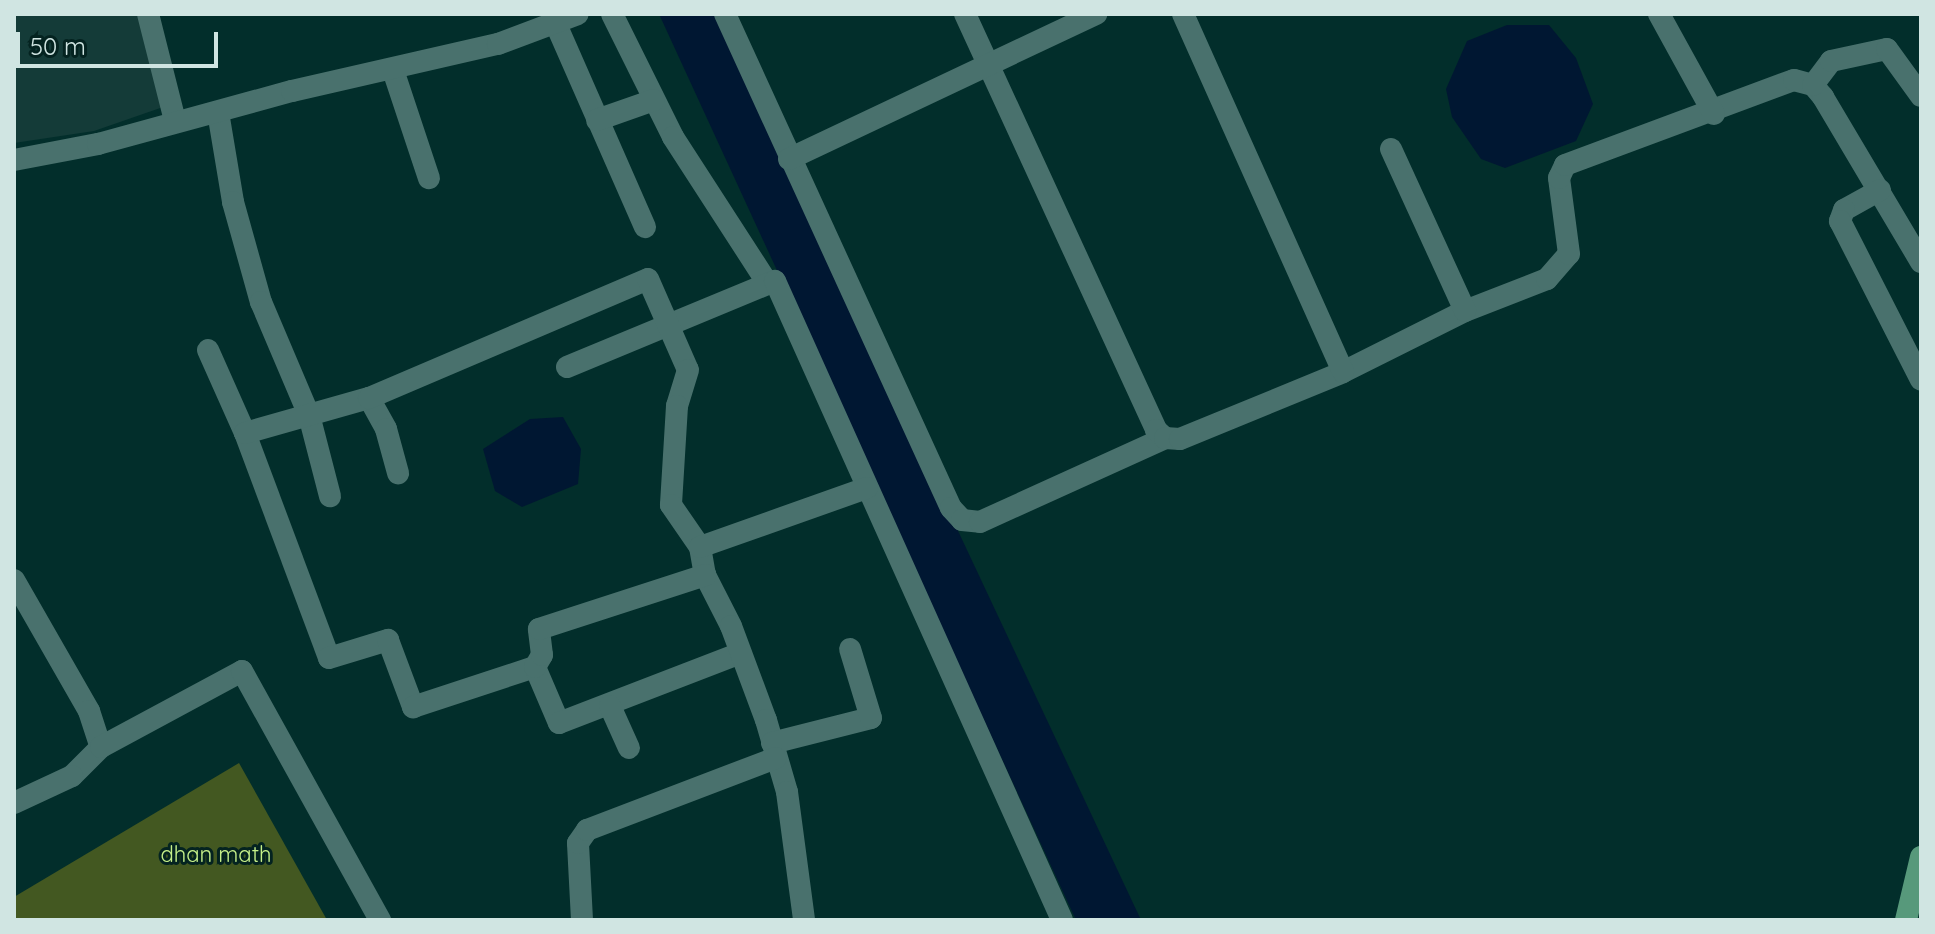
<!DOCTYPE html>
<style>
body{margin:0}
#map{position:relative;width:1935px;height:934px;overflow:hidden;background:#022e2b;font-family:Quicksand,sans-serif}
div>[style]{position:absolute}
.built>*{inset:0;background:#143b38}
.green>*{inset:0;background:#435821}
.water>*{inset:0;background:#001732}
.minor>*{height:22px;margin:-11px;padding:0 11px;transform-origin:11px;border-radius:11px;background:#49716d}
.primary>*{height:22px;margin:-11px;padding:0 11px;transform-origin:11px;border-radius:11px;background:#57997b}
span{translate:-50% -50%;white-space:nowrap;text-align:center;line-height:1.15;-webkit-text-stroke:6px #042320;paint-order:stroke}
.park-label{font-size:22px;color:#c6f089}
.frame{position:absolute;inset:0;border:16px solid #d0e5e2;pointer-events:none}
.scale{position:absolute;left:16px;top:32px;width:202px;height:36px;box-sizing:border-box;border:4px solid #d0e5e2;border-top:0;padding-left:10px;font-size:24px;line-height:28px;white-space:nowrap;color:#d0e5e2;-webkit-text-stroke:6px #042320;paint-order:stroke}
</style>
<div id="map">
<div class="built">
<i style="clip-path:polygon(14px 14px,137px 14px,166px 106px,94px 131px,14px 143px)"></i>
</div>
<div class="green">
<i style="clip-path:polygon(239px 763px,327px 920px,14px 920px,14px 897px)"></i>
</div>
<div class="water">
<i style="clip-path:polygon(659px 14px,715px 14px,1141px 920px,1076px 920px)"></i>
<i style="clip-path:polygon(1507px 25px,1549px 25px,1576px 58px,1593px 104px,1576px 141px,1505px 168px,1481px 159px,1452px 117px,1446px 89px,1467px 41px)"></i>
<i style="clip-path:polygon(563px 417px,581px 449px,578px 484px,522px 507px,495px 491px,483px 449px,530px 419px)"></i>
</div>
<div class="minor">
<i style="left:148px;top:14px;width:110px;rotate:75.8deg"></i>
<i style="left:612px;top:14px;width:137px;rotate:63.6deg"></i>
<i style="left:673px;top:137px;width:175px;rotate:57.1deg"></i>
<i style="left:725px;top:14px;width:543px;rotate:65.42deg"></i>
<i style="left:951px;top:508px;width:16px;rotate:47deg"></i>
<i style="left:962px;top:520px;width:18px;rotate:6deg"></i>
<i style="left:980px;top:522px;width:203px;rotate:-24.4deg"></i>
<i style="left:965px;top:14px;width:458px;rotate:65.3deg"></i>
<i style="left:1156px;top:430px;width:12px;rotate:42deg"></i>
<i style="left:1165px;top:438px;width:15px;rotate:4deg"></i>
<i style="left:1180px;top:439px;width:176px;rotate:-22.3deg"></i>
<i style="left:1343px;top:372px;width:136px;rotate:-26.6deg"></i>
<i style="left:1465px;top:311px;width:88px;rotate:-21.3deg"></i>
<i style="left:1547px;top:279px;width:33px;rotate:-49deg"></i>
<i style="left:1569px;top:254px;width:77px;rotate:-97.5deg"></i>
<i style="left:1559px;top:178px;width:14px;rotate:-65deg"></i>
<i style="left:1565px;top:165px;width:244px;rotate:-20.4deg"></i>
<i style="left:1794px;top:80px;width:20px;rotate:15deg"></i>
<i style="left:1813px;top:85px;width:16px;rotate:50deg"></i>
<i style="left:1823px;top:97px;width:192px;rotate:59.3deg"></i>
<i style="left:1183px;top:14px;width:392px;rotate:65.9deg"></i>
<i style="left:1659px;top:14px;width:114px;rotate:61.2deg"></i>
<i style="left:555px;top:22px;width:224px;rotate:66.3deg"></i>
<i style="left:393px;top:70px;width:114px;rotate:71.6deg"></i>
<i style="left:1813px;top:85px;width:30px;rotate:-53deg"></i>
<i style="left:1831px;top:61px;width:57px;rotate:-12.1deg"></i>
<i style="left:1887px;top:49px;width:58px;rotate:54.1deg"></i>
<i style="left:218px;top:112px;width:91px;rotate:80.5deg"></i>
<i style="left:233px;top:202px;width:104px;rotate:74.4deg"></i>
<i style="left:261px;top:302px;width:123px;rotate:67deg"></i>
<i style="left:309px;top:415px;width:84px;rotate:75.5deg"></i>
<i style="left:597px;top:120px;width:60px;rotate:-19.3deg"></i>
<i style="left:1391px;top:149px;width:178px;rotate:65.4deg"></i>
<i style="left:789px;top:159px;width:340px;rotate:-25.3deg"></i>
<i style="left:14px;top:160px;width:86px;rotate:-10.8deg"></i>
<i style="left:98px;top:144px;width:201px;rotate:-15.3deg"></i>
<i style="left:292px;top:91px;width:211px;rotate:-12.9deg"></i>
<i style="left:498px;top:44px;width:85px;rotate:-20.6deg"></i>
<i style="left:1880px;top:190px;width:41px;rotate:150.9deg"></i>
<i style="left:1844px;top:210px;width:12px;rotate:110deg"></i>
<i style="left:1840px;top:221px;width:178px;rotate:63deg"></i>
<i style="left:208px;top:350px;width:91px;rotate:66deg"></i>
<i style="left:245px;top:433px;width:240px;rotate:69.5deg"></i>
<i style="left:329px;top:658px;width:62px;rotate:-17deg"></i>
<i style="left:388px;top:640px;width:72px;rotate:69.5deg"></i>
<i style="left:413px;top:707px;width:128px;rotate:-18.2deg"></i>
<i style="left:535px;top:667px;width:61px;rotate:66.8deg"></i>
<i style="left:559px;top:723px;width:194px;rotate:-21.1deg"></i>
<i style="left:567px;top:367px;width:225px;rotate:-22.5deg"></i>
<i style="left:775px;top:281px;width:700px;rotate:65.81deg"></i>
<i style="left:369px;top:398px;width:35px;rotate:61deg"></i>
<i style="left:386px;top:429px;width:46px;rotate:74.7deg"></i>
<i style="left:245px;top:433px;width:129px;rotate:-15.8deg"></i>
<i style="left:369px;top:398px;width:303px;rotate:-23.1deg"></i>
<i style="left:648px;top:279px;width:99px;rotate:66.3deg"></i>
<i style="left:688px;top:370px;width:38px;rotate:107deg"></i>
<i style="left:677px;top:406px;width:99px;rotate:93.5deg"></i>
<i style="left:671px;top:505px;width:51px;rotate:55.4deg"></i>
<i style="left:700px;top:547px;width:28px;rotate:80deg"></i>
<i style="left:705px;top:575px;width:57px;rotate:63deg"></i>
<i style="left:731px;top:626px;width:100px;rotate:69.6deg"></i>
<i style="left:766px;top:720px;width:75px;rotate:73.7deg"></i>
<i style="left:787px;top:792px;width:129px;rotate:82.4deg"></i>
<i style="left:700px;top:547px;width:177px;rotate:-19.5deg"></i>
<i style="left:14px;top:580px;width:151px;rotate:60.2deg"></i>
<i style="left:89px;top:711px;width:38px;rotate:72deg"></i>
<i style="left:101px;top:747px;width:41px;rotate:135deg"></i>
<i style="left:72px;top:776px;width:64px;rotate:155deg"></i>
<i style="left:535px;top:667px;width:14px;rotate:-60deg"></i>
<i style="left:542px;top:655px;width:26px;rotate:-97deg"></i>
<i style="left:539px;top:629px;width:175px;rotate:-18deg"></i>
<i style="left:610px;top:706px;width:46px;rotate:65.7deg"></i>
<i style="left:772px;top:743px;width:102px;rotate:-14.2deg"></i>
<i style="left:871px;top:718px;width:72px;rotate:-106.9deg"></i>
<i style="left:101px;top:747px;width:160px;rotate:-28.3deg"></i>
<i style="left:242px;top:671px;width:285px;rotate:61deg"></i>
<i style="left:582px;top:920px;width:77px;rotate:-93deg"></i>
<i style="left:578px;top:843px;width:16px;rotate:-55deg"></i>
<i style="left:587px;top:830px;width:202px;rotate:-20.9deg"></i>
</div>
<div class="primary">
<i style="left:1906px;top:920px;width:65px;rotate:-76.6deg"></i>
</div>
<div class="park-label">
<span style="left:216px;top:855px">dhan math</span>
</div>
<div class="frame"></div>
<div class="scale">50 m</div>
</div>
